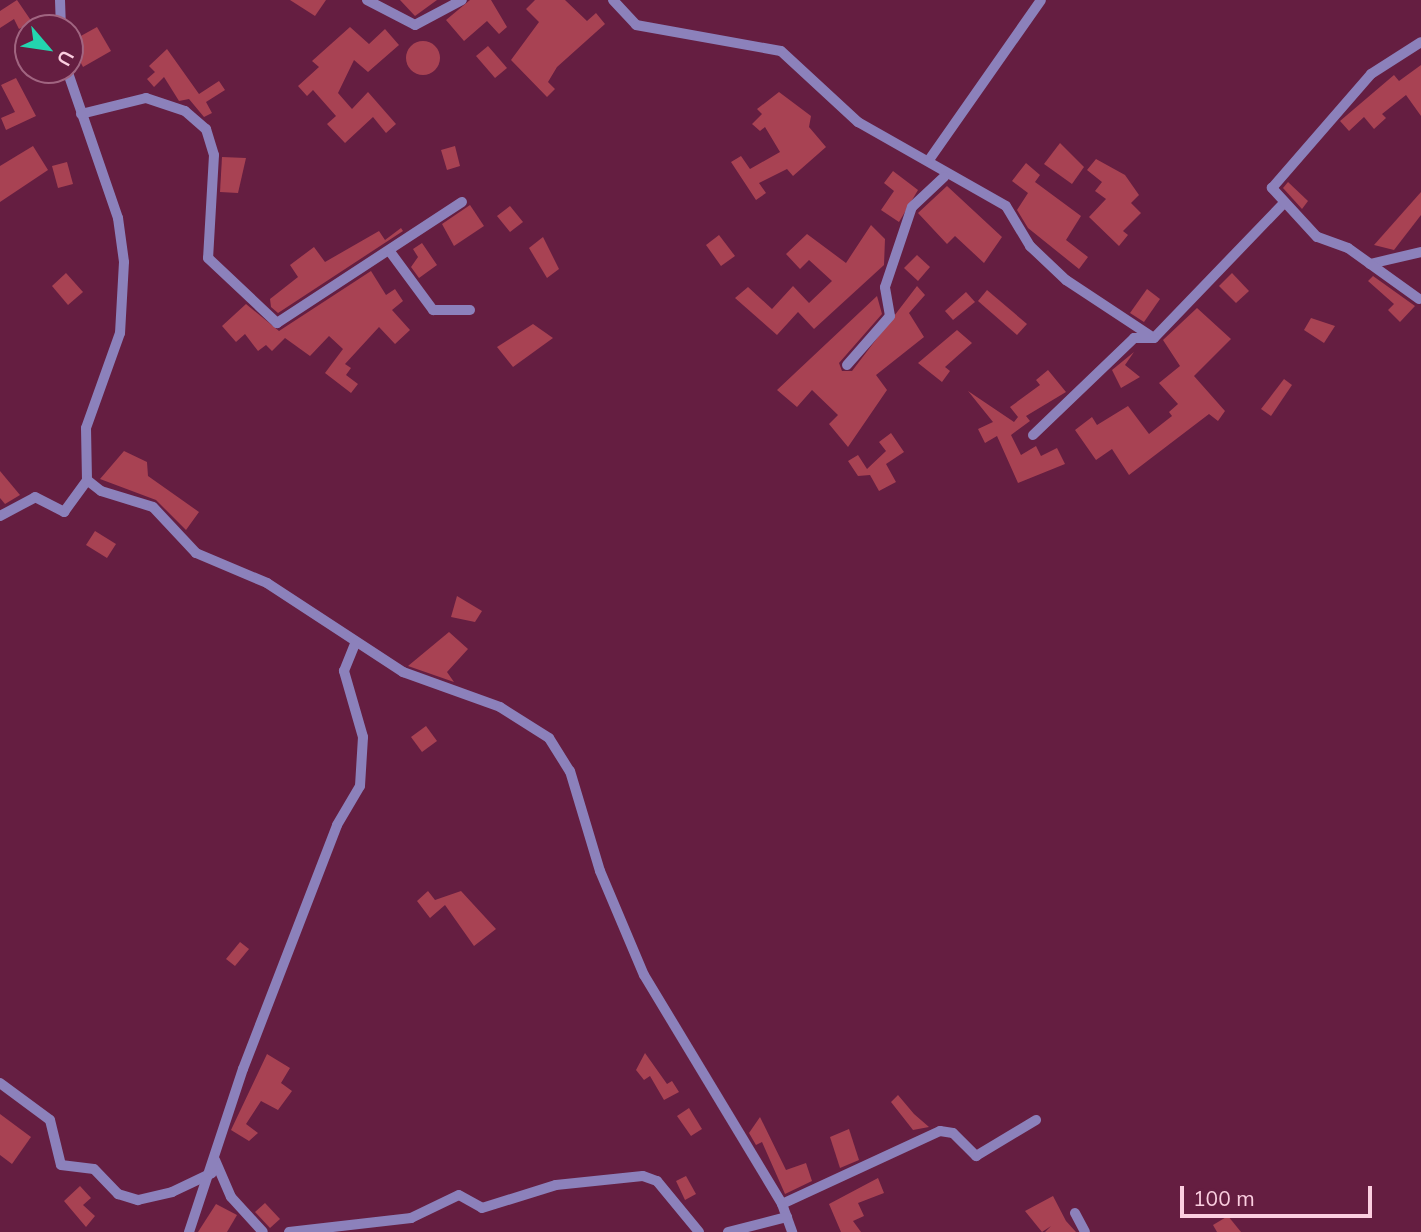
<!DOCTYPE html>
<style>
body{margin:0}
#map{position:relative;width:1421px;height:1232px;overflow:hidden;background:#651e41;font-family:Mulish,sans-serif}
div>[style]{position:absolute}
.building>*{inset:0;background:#a84253}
.round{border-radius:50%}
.minor>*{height:10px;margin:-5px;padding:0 5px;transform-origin:5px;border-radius:5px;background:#8c81bb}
span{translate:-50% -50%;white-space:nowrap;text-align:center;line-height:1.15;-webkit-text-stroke:6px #651e41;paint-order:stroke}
.north{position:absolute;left:14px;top:14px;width:70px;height:70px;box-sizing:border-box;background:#651e41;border:2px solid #a16581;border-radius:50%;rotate:119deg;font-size:19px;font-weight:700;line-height:28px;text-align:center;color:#fbcfe0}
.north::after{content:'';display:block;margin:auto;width:24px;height:32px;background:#23d5af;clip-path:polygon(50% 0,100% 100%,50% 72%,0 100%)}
.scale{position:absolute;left:1180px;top:1186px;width:192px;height:32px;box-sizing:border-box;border:4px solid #fbcfe0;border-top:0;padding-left:9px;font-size:21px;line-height:24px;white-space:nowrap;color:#fbcfe0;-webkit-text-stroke:5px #651e41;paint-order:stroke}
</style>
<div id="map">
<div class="building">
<i style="clip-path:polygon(17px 0,32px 22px,19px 29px,14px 19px,0 28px,0 11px)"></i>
<i style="clip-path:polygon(290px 0,326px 0,315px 16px)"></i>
<i style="clip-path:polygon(400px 0,437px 0,415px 16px)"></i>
<i style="clip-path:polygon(470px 0,491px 0,507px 27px,499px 34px,487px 21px,464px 41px,446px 20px)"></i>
<i style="clip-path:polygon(535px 0,565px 0,587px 21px,596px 13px,605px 24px,557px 67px,548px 82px,555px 89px,547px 97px,511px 60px,539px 22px,526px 9px)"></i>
<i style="clip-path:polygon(97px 27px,111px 51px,83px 67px,70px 42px)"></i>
<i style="clip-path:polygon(350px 27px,369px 44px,385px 29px,399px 45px,368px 72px,354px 60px,338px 93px,352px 109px,368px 92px,396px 124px,386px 133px,373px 117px,345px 143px,327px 124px,336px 116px,313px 90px,307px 96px,298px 86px,319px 67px,312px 61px)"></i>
<i class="round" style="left:406px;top:41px;width:34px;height:34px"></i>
<i style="clip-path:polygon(488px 46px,507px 68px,495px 78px,476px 56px)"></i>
<i style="clip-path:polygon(167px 49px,199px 94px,219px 81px,225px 90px,206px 102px,212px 113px,204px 117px,189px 99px,179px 101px,164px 77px,154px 87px,147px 79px,155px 72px,149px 66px)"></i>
<i style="clip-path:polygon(1421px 65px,1421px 116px,1406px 95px,1382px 114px,1386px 118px,1374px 129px,1364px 117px,1349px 131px,1340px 121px,1394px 75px,1399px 81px)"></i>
<i style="clip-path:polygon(16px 78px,36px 116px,6px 130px,1px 118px,15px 112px,1px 85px)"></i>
<i style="clip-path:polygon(779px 92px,811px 116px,809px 127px,826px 147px,793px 176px,787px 169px,759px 183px,766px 193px,756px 200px,731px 162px,741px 156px,750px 169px,780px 152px,765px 127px,760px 131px,752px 124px,762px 114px,757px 109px)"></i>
<i style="clip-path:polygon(1060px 143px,1084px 167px,1072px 184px,1044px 164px)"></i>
<i style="clip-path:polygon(33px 146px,48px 170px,0 202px,0 166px)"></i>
<i style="clip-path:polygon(455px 146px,460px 166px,447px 170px,441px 150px)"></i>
<i style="clip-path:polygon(222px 157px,246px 158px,238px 193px,220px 192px)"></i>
<i style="clip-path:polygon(1096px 159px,1125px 175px,1139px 195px,1131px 203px,1141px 213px,1123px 231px,1128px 235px,1119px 246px,1089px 217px,1106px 199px,1095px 191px,1102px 182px,1087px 170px)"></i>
<i style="clip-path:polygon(67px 162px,73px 184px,58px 188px,52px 166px)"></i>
<i style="clip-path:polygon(1026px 163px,1040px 175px,1035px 182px,1081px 216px,1066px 240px,1088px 257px,1079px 269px,1028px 228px,1017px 210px,1028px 193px,1012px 181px)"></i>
<i style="clip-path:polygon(893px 171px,918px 190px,899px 222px,881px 210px,894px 191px,884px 183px)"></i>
<i style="clip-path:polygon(1288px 182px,1308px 201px,1302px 209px,1283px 188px)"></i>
<i style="clip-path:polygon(947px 186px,1002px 237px,984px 263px,955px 236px,947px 244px,918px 213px)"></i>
<i style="clip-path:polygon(1421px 192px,1421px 215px,1394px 250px,1374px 245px)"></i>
<i style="clip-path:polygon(470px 205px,484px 226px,454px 246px,442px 224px)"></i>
<i style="clip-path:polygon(510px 206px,523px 222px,510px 232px,497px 216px)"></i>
<i style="clip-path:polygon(871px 225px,885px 239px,884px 265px,814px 329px,798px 312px,777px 335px,735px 298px,748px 287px,772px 309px,793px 286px,809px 303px,832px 281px,809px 260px,800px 269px,786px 254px,807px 234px,846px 263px)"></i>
<i style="clip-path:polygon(401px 228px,403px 231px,278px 313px,271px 307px,270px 299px,298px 277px,290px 265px,314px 247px,325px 262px,379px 231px,385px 240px)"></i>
<i style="clip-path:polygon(719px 235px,735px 256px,721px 266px,706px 245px)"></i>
<i style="clip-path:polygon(543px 237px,559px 269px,547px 278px,529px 248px)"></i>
<i style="clip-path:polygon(422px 243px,437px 265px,419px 278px,411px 267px,418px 257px,413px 249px)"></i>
<i style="clip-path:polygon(917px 255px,930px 267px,918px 281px,904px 268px)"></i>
<i style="clip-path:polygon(371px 271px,386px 295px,395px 289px,403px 301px,392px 310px,410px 330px,395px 344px,379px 327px,345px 364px,351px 368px,346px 375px,358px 384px,351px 393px,325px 373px,343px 349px,329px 336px,310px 356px,285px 338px,272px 351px,266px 345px,258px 351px,245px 334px,236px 342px,222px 326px,246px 304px,279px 331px)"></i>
<i style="clip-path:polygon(66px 273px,83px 292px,68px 305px,52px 286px)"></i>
<i style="clip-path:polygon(1232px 273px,1249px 291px,1236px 303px,1219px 286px)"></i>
<i style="clip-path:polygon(1373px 276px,1415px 306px,1400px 322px,1388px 310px,1394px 304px,1368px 281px)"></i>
<i style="clip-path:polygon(917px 286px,925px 295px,909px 313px,924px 337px,876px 375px,887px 390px,848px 447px,829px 424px,838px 415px,812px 390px,797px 407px,777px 390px,877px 296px,882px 314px,839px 363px,842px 371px,852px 371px)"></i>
<i style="clip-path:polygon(1147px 289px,1160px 299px,1144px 322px,1130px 313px)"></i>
<i style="clip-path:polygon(987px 290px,1027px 324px,1017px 335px,978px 301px)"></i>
<i style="clip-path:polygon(966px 292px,975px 302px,953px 320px,945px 311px)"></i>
<i style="clip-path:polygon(1197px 308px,1231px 339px,1194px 376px,1225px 411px,1218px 421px,1209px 414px,1129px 475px,1112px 449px,1096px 460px,1075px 430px,1092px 417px,1097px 425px,1128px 406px,1149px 434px,1172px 416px,1169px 412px,1178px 404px,1159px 383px,1180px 366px,1163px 340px)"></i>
<i style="clip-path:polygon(1311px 318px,1335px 326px,1324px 343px,1304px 330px)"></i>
<i style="clip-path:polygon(533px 324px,553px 338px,513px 367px,497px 347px)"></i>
<i style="clip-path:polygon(957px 330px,972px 343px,945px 367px,950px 371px,942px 382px,918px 363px)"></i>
<i style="clip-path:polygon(1134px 352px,1125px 365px,1140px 377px,1121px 388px,1112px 370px)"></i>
<i style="clip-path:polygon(1048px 370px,1066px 392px,1026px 416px,1030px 421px,1011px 435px,1021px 455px,1036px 446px,1041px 456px,1057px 448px,1065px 464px,1018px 483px,997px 436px,985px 443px,978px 429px,993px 422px,968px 391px,1014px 422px,1018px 417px,1010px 407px,1040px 385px,1036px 380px)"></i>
<i style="clip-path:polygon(1284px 379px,1292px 385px,1271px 416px,1261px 409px)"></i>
<i style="clip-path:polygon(891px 433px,904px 452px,886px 464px,896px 482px,879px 491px,870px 475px,858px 476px,848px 461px,858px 455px,867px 469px,886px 451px,879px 442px)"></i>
<i style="clip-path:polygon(124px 451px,147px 462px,148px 476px,199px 512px,186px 530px,156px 500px,100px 479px)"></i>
<i style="clip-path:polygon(0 471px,20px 495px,5px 504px,0 498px)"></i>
<i style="clip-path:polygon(95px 531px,116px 544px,107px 558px,86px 545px)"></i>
<i style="clip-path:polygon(457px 596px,482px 611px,475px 622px,451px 617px)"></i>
<i style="clip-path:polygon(449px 632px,468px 649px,447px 672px,454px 682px,408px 666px)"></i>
<i style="clip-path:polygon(426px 726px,437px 741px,422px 752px,411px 737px)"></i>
<i style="clip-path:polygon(428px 891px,435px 900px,461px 891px,496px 929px,474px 946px,445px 905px,430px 918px,417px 901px)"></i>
<i style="clip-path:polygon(240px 942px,249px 949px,235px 966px,226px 959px)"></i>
<i style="clip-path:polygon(645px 1053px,667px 1084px,672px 1081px,679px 1092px,664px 1100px,650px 1076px,644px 1080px,636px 1070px)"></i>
<i style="clip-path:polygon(267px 1054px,290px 1068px,281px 1083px,292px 1091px,278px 1110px,261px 1101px,246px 1124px,258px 1133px,249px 1141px,231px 1130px)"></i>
<i style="clip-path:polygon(898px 1095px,914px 1114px,929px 1127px,913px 1130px,891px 1102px)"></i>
<i style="clip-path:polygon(689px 1108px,702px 1129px,691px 1136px,677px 1116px)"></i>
<i style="clip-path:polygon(0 1114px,31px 1137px,12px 1164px,0 1155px)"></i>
<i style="clip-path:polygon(760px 1117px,786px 1170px,806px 1163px,812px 1181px,785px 1194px,762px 1142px,756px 1145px,749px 1133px)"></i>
<i style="clip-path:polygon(849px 1129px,859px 1160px,840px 1168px,830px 1137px)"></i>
<i style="clip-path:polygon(686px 1176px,696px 1194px,685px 1200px,676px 1181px)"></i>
<i style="clip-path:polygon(878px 1178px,884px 1193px,858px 1203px,864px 1216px,853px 1221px,861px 1232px,841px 1232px,829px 1204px)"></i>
<i style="clip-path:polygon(80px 1186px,91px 1198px,83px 1205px,95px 1216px,86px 1227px,64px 1201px)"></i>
<i style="clip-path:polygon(1053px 1196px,1066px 1221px,1076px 1232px,1045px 1232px,1051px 1226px,1042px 1232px,1025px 1211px)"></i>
<i style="clip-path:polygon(265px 1203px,280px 1219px,270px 1228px,255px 1212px)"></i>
<i style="clip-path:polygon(216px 1204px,237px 1215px,227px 1232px,198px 1232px)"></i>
<i style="clip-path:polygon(1228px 1216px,1241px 1232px,1217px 1232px,1213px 1225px)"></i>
</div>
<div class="minor">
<i style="left:60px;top:0;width:28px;rotate:88deg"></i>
<i style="left:367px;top:0;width:54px;rotate:27.5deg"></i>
<i style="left:415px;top:25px;width:53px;rotate:-28deg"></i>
<i style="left:613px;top:0;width:34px;rotate:47deg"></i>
<i style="left:636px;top:25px;width:147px;rotate:10.2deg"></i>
<i style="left:781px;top:51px;width:105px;rotate:42.7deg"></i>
<i style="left:858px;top:122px;width:170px;rotate:29.6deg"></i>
<i style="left:1006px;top:206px;width:47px;rotate:59deg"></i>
<i style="left:1030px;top:246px;width:50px;rotate:43.4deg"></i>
<i style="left:1066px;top:280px;width:105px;rotate:33.4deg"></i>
<i style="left:1154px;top:338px;width:185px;rotate:-46.1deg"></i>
<i style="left:67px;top:70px;width:157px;rotate:71deg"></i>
<i style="left:118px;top:218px;width:44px;rotate:82.2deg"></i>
<i style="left:124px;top:262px;width:71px;rotate:93.2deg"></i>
<i style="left:120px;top:333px;width:101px;rotate:109.7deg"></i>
<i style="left:86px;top:428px;width:52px;rotate:88.9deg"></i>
<i style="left:87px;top:480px;width:18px;rotate:38deg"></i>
<i style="left:101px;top:491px;width:54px;rotate:17.1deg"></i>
<i style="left:153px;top:507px;width:63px;rotate:46.9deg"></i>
<i style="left:196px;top:553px;width:77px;rotate:22.9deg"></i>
<i style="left:267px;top:583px;width:163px;rotate:33.2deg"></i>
<i style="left:403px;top:672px;width:103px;rotate:19.8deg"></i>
<i style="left:500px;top:707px;width:58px;rotate:32.3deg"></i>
<i style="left:549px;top:738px;width:39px;rotate:58deg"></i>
<i style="left:570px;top:771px;width:104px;rotate:73.3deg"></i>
<i style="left:600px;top:871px;width:113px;rotate:67.1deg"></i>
<i style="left:644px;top:975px;width:267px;rotate:58.9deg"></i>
<i style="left:782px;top:1204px;width:30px;rotate:70deg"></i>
<i style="left:81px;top:114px;width:67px;rotate:-13.8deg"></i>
<i style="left:146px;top:98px;width:41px;rotate:18.4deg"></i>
<i style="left:185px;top:111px;width:28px;rotate:41deg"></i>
<i style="left:206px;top:129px;width:27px;rotate:73deg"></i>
<i style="left:214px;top:155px;width:103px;rotate:93.3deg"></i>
<i style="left:208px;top:258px;width:95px;rotate:43.3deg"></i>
<i style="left:277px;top:323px;width:221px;rotate:-33.2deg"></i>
<i style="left:929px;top:160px;width:195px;rotate:-55deg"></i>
<i style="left:391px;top:253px;width:71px;rotate:53.6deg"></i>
<i style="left:433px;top:310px;width:37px"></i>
<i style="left:1370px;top:264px;width:52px;rotate:-13.2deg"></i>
<i style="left:1419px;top:299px;width:87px;rotate:-144.3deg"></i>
<i style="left:1348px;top:248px;width:33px;rotate:-160deg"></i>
<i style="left:1317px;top:237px;width:67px;rotate:-132.6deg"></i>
<i style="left:1272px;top:188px;width:151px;rotate:-49deg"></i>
<i style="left:1371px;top:74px;width:59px;rotate:-32.6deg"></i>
<i style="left:847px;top:365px;width:65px;rotate:-48.7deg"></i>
<i style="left:890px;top:316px;width:29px;rotate:-100deg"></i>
<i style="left:885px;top:287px;width:84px;rotate:-71.4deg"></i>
<i style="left:912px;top:207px;width:44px;rotate:-43.2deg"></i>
<i style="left:1033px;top:435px;width:140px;rotate:-43.8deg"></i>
<i style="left:1134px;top:338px;width:20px"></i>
<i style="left:0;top:516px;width:40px;rotate:-28deg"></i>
<i style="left:35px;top:497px;width:33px;rotate:27deg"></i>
<i style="left:64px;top:512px;width:39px;rotate:-54deg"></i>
<i style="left:0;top:1083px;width:62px;rotate:36.5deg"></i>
<i style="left:50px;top:1120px;width:46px;rotate:76.3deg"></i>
<i style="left:61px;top:1165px;width:33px;rotate:7deg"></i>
<i style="left:94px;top:1169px;width:35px;rotate:46deg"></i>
<i style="left:118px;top:1194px;width:21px;rotate:17deg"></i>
<i style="left:138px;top:1200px;width:35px;rotate:-13deg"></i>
<i style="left:172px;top:1192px;width:44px;rotate:-25.4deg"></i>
<i style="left:215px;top:1160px;width:40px;rotate:66.6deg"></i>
<i style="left:231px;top:1197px;width:47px;rotate:47.6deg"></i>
<i style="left:782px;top:1204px;width:174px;rotate:-24.8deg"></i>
<i style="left:940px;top:1131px;width:13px;rotate:9deg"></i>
<i style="left:953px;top:1133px;width:33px;rotate:45deg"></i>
<i style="left:976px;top:1156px;width:70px;rotate:-31deg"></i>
<i style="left:1075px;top:1213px;width:21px;rotate:62deg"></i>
<i style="left:189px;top:1232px;width:172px;rotate:-71.7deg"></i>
<i style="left:243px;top:1069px;width:261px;rotate:-68.9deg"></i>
<i style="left:337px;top:825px;width:45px;rotate:-59.5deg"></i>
<i style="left:360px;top:786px;width:49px;rotate:-86.5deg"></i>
<i style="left:363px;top:737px;width:69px;rotate:-106.1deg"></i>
<i style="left:344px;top:671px;width:29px;rotate:-68deg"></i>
<i style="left:289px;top:1232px;width:123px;rotate:-6.5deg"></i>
<i style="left:411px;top:1218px;width:53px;rotate:-25.6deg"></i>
<i style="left:459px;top:1195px;width:26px;rotate:29deg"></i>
<i style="left:482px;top:1208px;width:77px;rotate:-17.3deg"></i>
<i style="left:556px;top:1185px;width:87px;rotate:-5.9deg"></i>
<i style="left:643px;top:1176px;width:15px;rotate:20deg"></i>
<i style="left:657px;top:1181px;width:66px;rotate:50.5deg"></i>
<i style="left:728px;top:1232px;width:61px;rotate:-14.3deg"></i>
</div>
<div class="north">U</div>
<div class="scale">100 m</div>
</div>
